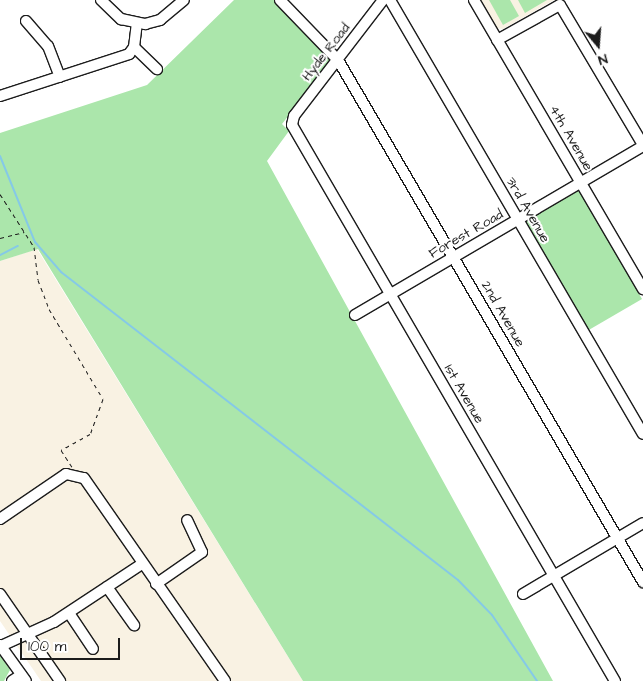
<!DOCTYPE html>
<style>
body{margin:0}
#map{position:relative;width:643px;height:681px;overflow:hidden;background:#fff;font-family:"Architects Daughter",sans-serif}
div>[style]{position:absolute}
.built>*{inset:0;background:#f9f2e3}
.green>*{inset:0;background:#abe6ab}
.stream>*{height:2px;margin:-1px;padding:0 1px;transform-origin:1px;border-radius:1px;background:#85c9e7}
.path>*{height:1px;margin-top:-0.5px;transform-origin:0;background:repeating-linear-gradient(90deg,#1c1c1c 0 4px,transparent 0 8px)}
.roads{filter:drop-shadow(1px 0 #1c1c1c) drop-shadow(-1px 0 #1c1c1c) drop-shadow(0 1px #1c1c1c) drop-shadow(0 -1px #1c1c1c)}
.minor>*{height:10px;margin:-5px;padding:0 5px;transform-origin:5px;border-radius:5px;background:#fff}
span{translate:-50% -50%;white-space:nowrap;text-align:center;line-height:1.15;-webkit-text-stroke:4px #fff;paint-order:stroke}
.street-label{font-size:14px;color:#1c1c1c}
.north{position:absolute;left:573px;top:20px;width:50px;height:50px;-webkit-text-stroke:4px #fff;paint-order:stroke;rotate:162deg;font-size:14px;font-weight:700;line-height:20px;text-align:center;color:#1c1c1c}
.north::after{content:'';display:block;margin:auto;width:18px;height:22px;background:#1c1c1c;clip-path:polygon(50% 0,100% 100%,50% 72%,0 100%)}
.scale{position:absolute;left:20px;top:638px;width:100px;height:22px;box-sizing:border-box;border:2px solid #1c1c1c;border-top:0;padding-left:6px;font-size:15px;line-height:18px;white-space:nowrap;color:#1c1c1c;-webkit-text-stroke:4px #fff;paint-order:stroke}
</style>
<div id="map">
<div class="built">
<i style="clip-path:polygon(480px 0,554px 0,503px 29px,496px 28px)"></i>
<i style="clip-path:polygon(37px 249px,303px 681px,41px 681px,0 621px,0 261px)"></i>
</div>
<div class="green">
<i style="clip-path:polygon(234px 0,274px 0,329px 56px,329px 64px,282px 124px,289px 131px,267px 161px,553px 681px,303px 681px,38px 249px,0 261px,0 133px,147px 85px)"></i>
<i style="clip-path:polygon(489px 0,510px 0,519px 16px,503px 25px)"></i>
<i style="clip-path:polygon(518px 0,547px 0,525px 13px)"></i>
<i style="clip-path:polygon(579px 189px,642px 299px,587px 331px,523px 222px)"></i>
<i style="clip-path:polygon(0 654px,10px 670px,4px 681px,0 681px)"></i>
</div>
<div class="stream">
<i style="left:0;top:156px;width:93px;rotate:67.9deg"></i>
<i style="left:35px;top:242px;width:40px;rotate:49deg"></i>
<i style="left:61px;top:272px;width:502px;rotate:37.8deg"></i>
<i style="left:458px;top:580px;width:49px;rotate:45.8deg"></i>
<i style="left:492px;top:615px;width:80px;rotate:55.7deg"></i>
<i style="left:0;top:255px;width:20px;rotate:-27deg"></i>
</div>
<div class="path">
<i style="left:0;top:194px;width:63px;rotate:57.3deg"></i>
<i style="left:34px;top:247px;width:33px;rotate:83deg"></i>
<i style="left:38px;top:280px;width:31px;rotate:69deg"></i>
<i style="left:49px;top:309px;width:105px;rotate:59deg"></i>
<i style="left:103px;top:399px;width:37px;rotate:110deg"></i>
<i style="left:90px;top:434px;width:33px;rotate:151deg"></i>
<i style="left:61px;top:450px;width:20px;rotate:57deg"></i>
<i style="left:0;top:238px;width:25px;rotate:-14deg"></i>
</div>
<div class="roads">
<div class="minor">
<i style="left:101px;top:0;width:28px;rotate:44deg"></i>
<i style="left:121px;top:19px;width:25px;rotate:12deg"></i>
<i style="left:145px;top:24px;width:16px;rotate:-15deg"></i>
<i style="left:160px;top:20px;width:31px;rotate:-40deg"></i>
<i style="left:280px;top:0;width:83px;rotate:46deg"></i>
<i style="left:338px;top:60px;width:605px;rotate:59.7deg"></i>
<i style="left:383px;top:0;width:146px;rotate:127.5deg"></i>
<i style="left:294px;top:116px;width:9px;rotate:103deg"></i>
<i style="left:292px;top:125px;width:643px;rotate:59.85deg"></i>
<i style="left:390px;top:0;width:502px;rotate:59.76deg"></i>
<i style="left:474px;top:0;width:335px;rotate:59.7deg"></i>
<i style="left:26px;top:21px;width:33px;rotate:49deg"></i>
<i style="left:48px;top:46px;width:33px;rotate:69deg"></i>
<i style="left:497px;top:40px;width:72px;rotate:-29.1deg"></i>
<i style="left:560px;top:5px;width:163px;rotate:59.3deg"></i>
<i style="left:134px;top:47px;width:32px;rotate:44deg"></i>
<i style="left:0;top:96px;width:136px;rotate:-18deg"></i>
<i style="left:129px;top:54px;width:9px;rotate:-54deg"></i>
<i style="left:134px;top:47px;width:23px;rotate:-83deg"></i>
<i style="left:355px;top:315px;width:334px;rotate:-30.4deg"></i>
<i style="left:0;top:519px;width:80px;rotate:-34.3deg"></i>
<i style="left:66px;top:474px;width:18px;rotate:13deg"></i>
<i style="left:84px;top:478px;width:247px;rotate:55.2deg"></i>
<i style="left:156px;top:584px;width:56px;rotate:-34.8deg"></i>
<i style="left:202px;top:552px;width:35px;rotate:-115deg"></i>
<i style="left:107px;top:587px;width:47px;rotate:54.6deg"></i>
<i style="left:0;top:594px;width:106px;rotate:55.4deg"></i>
<i style="left:523px;top:594px;width:139px;rotate:-30.6deg"></i>
<i style="left:69px;top:613px;width:43px;rotate:56.3deg"></i>
<i style="left:0;top:645px;width:44px;rotate:54.2deg"></i>
<i style="left:1px;top:646px;width:58px;rotate:-24.4deg"></i>
<i style="left:54px;top:622px;width:105px;rotate:-33.4deg"></i>
<i style="left:12px;top:681px;width:11px;rotate:-34deg"></i>
</div>
</div>
<div class="street-label">
<span style="left:326px;top:52px;rotate:-52deg">Hyde Road</span>
<span style="left:571px;top:138px;rotate:60deg">4th Avenue</span>
<span style="left:528px;top:210px;rotate:60deg">3rd Avenue</span>
<span style="left:466px;top:234px;rotate:-30deg">Forest Road</span>
<span style="left:503px;top:314px;rotate:60deg">2nd Avenue</span>
<span style="left:464px;top:394px;rotate:60deg">1st Avenue</span>
</div>
<div class="north">N</div>
<div class="scale">100 m</div>
</div>
